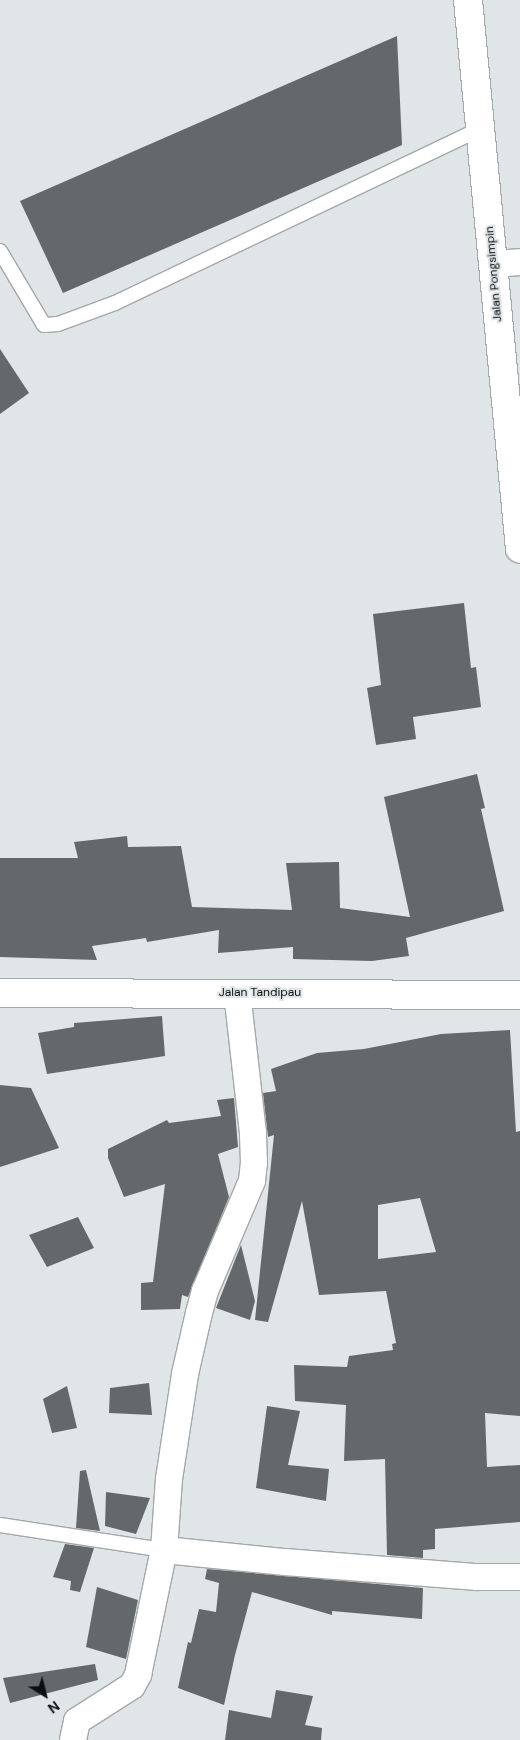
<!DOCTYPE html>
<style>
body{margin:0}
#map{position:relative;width:520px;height:1740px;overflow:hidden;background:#e0e5e8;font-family:"DM Sans",sans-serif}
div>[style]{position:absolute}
.building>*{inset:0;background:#64686b}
.roads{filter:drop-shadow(1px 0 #a3a8ab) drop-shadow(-1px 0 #a3a8ab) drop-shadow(0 1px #a3a8ab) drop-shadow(0 -1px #a3a8ab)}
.service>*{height:14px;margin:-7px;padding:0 7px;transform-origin:7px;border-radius:7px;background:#fff}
.minor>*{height:26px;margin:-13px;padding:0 13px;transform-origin:13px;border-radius:13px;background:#fff}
.tertiary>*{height:28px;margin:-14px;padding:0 14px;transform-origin:14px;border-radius:14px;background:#fff}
.primary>*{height:28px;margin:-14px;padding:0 14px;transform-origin:14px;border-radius:14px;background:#fff}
span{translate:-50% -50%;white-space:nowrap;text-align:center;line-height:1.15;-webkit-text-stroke:4px #e0e5e8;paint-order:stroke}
.street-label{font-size:12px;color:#0d0e0f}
.north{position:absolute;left:20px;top:1670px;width:50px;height:50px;-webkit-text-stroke:4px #e0e5e8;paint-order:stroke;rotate:144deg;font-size:14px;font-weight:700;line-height:20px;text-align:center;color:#0d0e0f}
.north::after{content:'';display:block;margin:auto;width:18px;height:22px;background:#0d0e0f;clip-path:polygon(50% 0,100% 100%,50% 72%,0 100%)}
</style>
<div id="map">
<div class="building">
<i style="clip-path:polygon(397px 36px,402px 145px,63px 293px,20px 201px)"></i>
<i style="clip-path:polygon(0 349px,29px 393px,0 414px)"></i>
<i style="clip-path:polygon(464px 603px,471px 668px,476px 667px,481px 707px,413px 717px,416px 739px,376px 745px,367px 688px,381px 685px,373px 614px)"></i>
<i style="clip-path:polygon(477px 774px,485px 808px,481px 809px,504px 911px,406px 938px,409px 956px,372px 961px,293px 959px,293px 947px,218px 953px,219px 930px,147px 942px,146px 938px,92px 946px,97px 960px,0 957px,0 858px,78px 858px,74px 842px,127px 836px,128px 847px,181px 846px,192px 907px,292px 910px,286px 863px,339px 862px,340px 908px,410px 917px,384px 797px)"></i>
<i style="clip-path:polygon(162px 1016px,165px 1056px,47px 1074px,38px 1033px,74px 1027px,74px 1023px)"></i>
<i style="clip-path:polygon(evenodd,510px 1030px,516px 1132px,520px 1131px,520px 1416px,485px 1413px,487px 1467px,520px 1465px,520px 1522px,435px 1529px,435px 1549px,423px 1550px,423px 1558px,387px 1555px,385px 1459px,344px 1461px,346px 1405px,295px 1401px,294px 1365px,347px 1367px,349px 1356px,393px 1350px,392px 1344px,396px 1343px,386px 1291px,319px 1295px,302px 1201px,268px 1322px,255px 1320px,274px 1135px,268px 1137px,263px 1093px,276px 1091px,271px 1069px,317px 1053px,364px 1049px,441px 1034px,510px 1030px,420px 1198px,436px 1252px,378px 1259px,378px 1205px,420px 1198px)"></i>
<i style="clip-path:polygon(0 1085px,31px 1088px,59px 1148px,0 1167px)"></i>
<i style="clip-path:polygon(234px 1098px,238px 1147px,218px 1154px,229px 1197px,188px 1297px,182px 1295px,180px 1309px,141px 1310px,141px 1283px,153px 1282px,165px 1184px,124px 1197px,108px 1158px,108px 1149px,167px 1120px,169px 1123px,221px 1116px,217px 1100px)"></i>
<i style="clip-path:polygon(78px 1217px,94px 1248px,47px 1267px,29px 1235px)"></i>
<i style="clip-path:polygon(241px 1245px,255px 1301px,250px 1320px,216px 1308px)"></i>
<i style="clip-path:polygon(149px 1383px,152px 1415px,109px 1413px,110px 1388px)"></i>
<i style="clip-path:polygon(67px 1386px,77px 1428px,52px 1433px,43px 1399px)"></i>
<i style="clip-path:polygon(267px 1406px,300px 1411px,288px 1465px,329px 1469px,326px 1501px,256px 1488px)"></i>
<i style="clip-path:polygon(86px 1470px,100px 1531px,76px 1528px,80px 1471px)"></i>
<i style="clip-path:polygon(106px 1492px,150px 1498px,136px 1534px,105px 1526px)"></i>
<i style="clip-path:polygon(65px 1544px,94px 1548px,80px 1592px,70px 1590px,71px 1581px,53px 1577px)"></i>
<i style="clip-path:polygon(207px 1569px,423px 1588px,422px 1619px,332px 1611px,332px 1615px,252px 1592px,235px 1655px,224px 1705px,178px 1688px,188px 1642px,191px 1643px,199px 1609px,216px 1612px,219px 1583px,205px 1579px)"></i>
<i style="clip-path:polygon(97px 1587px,138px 1600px,126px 1659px,86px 1647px)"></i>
<i style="clip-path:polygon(95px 1664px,98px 1680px,10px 1703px,3px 1678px)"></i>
<i style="clip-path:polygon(276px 1690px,313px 1696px,305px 1725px,322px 1728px,321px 1740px,225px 1740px,229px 1710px,271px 1718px)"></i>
</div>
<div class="roads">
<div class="service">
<i style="left:0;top:251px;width:86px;rotate:59.3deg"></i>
<i style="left:44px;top:325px;width:14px;rotate:-4deg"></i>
<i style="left:58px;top:324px;width:61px;rotate:-20.2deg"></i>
<i style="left:115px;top:303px;width:404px;rotate:-25.5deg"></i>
<i style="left:0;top:1525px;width:166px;rotate:8.7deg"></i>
</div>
<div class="minor">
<i style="left:493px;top:264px;width:27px;rotate:-4deg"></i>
<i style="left:164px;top:1550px;width:122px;rotate:5.7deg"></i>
<i style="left:285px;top:1562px;width:193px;rotate:4.5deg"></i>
<i style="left:477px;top:1577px;width:43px"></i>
<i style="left:73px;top:1740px;width:19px;rotate:-78deg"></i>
<i style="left:77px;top:1721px;width:65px;rotate:-32.5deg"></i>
<i style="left:132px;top:1686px;width:13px;rotate:-61deg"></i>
<i style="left:138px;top:1675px;width:128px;rotate:-78.3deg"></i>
<i style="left:164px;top:1550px;width:71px;rotate:-86deg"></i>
<i style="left:169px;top:1479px;width:106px;rotate:-81.3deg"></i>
<i style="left:185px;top:1374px;width:63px;rotate:-77.1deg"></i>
<i style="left:199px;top:1313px;width:23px;rotate:-75deg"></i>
<i style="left:205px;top:1291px;width:120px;rotate:-66.9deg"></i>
<i style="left:252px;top:1181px;width:18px;rotate:-84deg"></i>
<i style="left:254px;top:1163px;width:30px;rotate:-92deg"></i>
<i style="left:253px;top:1133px;width:141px;rotate:-96.5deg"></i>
</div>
<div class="tertiary">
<i style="left:0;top:993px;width:520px;rotate:0.22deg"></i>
</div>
<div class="primary">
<i style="left:468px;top:0;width:551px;rotate:84.59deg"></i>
</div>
</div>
<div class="street-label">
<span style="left:494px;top:274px;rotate:-95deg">Jalan Pongsimpin</span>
<span style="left:260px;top:993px">Jalan Tandipau</span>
</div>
<div class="north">N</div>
</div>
